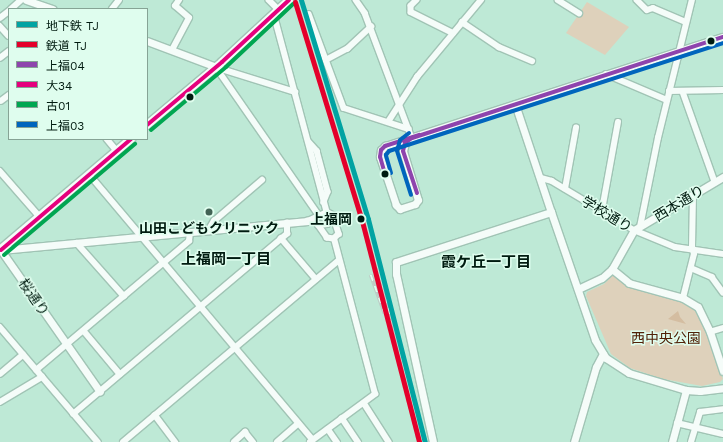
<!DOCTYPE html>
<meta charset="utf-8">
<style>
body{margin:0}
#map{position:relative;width:723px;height:442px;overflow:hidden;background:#bee9d6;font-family:"Work Sans","Noto Sans JP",sans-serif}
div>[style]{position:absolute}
.green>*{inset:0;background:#ded1bb}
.forest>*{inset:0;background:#d4bda1}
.roads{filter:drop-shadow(1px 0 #a1c4b5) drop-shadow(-1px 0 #a1c4b5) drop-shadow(0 1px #a1c4b5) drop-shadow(0 -1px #a1c4b5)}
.minor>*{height:5.5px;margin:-2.75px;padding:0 2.75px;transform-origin:2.75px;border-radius:2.75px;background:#f5fcf9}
.tertiary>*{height:7px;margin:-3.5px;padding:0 3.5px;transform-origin:3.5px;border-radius:3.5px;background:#f5fcf9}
.primary>*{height:8px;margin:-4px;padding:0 4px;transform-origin:4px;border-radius:4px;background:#f5fcf9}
.rail>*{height:3.5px;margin-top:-1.75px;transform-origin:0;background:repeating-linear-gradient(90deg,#dffdee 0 6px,#becac5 0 12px);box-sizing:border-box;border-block:1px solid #becac5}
.bus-1>*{height:4px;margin:-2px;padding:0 2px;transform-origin:2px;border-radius:2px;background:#8e44ad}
.bus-2>*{height:4px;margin:-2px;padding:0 2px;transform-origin:2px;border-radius:2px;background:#e5007d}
.bus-3>*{height:4px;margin:-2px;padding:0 2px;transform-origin:2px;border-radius:2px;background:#00a651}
.bus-4>*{height:4px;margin:-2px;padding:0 2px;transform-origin:2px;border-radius:2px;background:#0065bd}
.rail-1>*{height:5px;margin:-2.5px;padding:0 2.5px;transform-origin:2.5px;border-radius:2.5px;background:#e4002b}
.metro-1>*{height:5px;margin:-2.5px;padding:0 2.5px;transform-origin:2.5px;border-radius:2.5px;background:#01a3a2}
.dots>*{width:11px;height:11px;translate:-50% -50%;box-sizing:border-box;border:2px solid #dffdee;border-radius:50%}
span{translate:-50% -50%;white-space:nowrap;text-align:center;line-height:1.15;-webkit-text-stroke:3px #dffdee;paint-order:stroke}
.street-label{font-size:14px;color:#001b10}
.stop-label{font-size:14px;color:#001b10;font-weight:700}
.right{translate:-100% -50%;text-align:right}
.poi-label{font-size:14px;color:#001b10;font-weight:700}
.park-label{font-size:14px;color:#512107}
.neighbourhood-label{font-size:15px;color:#001b10;font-weight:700}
.legend{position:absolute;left:8px;top:8px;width:140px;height:132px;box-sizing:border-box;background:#dffdee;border:1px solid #86a395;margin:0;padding:5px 7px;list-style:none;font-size:12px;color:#001b10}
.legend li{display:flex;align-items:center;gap:8px;height:20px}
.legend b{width:20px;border:1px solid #86a395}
</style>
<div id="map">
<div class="green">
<i style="clip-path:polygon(587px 2px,629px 27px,605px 55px,566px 33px)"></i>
<i style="clip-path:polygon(613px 275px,627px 286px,682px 300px,699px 313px,723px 379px,720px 382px,702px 386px,663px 379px,630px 368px,611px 354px,586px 296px,587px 292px,604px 284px)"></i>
</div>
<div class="forest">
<i style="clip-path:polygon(678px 311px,680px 317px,686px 324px,668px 319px)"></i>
</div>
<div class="roads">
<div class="minor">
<i style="left:269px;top:0;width:14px;rotate:45deg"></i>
<i style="left:356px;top:0;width:16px;rotate:55deg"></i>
<i style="left:365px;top:13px;width:134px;rotate:69.4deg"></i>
<i style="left:417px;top:0;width:8px;rotate:135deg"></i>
<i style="left:411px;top:6px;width:6px;rotate:90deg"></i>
<i style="left:411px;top:12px;width:47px;rotate:26.6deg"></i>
<i style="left:558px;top:0;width:25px;rotate:32deg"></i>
<i style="left:637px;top:0;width:14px;rotate:45deg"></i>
<i style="left:647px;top:10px;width:6px;rotate:-18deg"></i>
<i style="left:653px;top:8px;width:36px;rotate:23deg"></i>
<i style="left:11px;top:9px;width:13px;rotate:-42deg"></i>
<i style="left:112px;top:9px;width:11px;rotate:-52deg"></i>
<i style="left:274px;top:14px;width:205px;rotate:75deg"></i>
<i style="left:309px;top:14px;width:100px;rotate:69.6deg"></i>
<i style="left:344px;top:108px;width:68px;rotate:17.9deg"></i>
<i style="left:0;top:18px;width:11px;rotate:-38deg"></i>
<i style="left:462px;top:22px;width:45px;rotate:34deg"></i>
<i style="left:499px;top:47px;width:36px;rotate:23deg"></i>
<i style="left:0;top:26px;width:13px;rotate:48deg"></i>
<i style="left:172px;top:50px;width:36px;rotate:-62deg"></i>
<i style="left:189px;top:18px;width:18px;rotate:-139deg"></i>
<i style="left:175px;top:6px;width:7px;rotate:-56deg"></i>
<i style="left:0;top:58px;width:11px;rotate:-38deg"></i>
<i style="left:326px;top:60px;width:24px;rotate:-28deg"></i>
<i style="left:347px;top:49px;width:33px;rotate:-43deg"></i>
<i style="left:216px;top:67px;width:180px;rotate:55.2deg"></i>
<i style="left:218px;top:68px;width:81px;rotate:17.3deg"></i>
<i style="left:606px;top:74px;width:66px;rotate:23.1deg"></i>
<i style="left:669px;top:91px;width:54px;rotate:-1.1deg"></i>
<i style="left:683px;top:92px;width:96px;rotate:70.4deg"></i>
<i style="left:1px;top:101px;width:10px;rotate:-37deg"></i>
<i style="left:388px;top:122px;width:54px;rotate:-57.2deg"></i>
<i style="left:417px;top:77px;width:100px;rotate:-50.3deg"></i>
<i style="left:107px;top:139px;width:16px;rotate:50deg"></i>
<i style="left:309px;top:142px;width:12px;rotate:48deg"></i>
<i style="left:317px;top:151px;width:42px;rotate:75deg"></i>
<i style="left:328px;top:192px;width:11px;rotate:112deg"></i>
<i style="left:0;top:171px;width:61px;rotate:49deg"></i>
<i style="left:90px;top:175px;width:346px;rotate:49.9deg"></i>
<i style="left:541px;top:178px;width:11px;rotate:15deg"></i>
<i style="left:552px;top:181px;width:96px;rotate:30.9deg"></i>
<i style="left:634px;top:230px;width:44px;rotate:22.5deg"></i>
<i style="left:675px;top:247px;width:49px;rotate:8.3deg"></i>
<i style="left:565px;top:189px;width:62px;rotate:-79.8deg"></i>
<i style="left:602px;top:210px;width:89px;rotate:-79.7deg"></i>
<i style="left:327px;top:212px;width:7px;rotate:27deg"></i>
<i style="left:333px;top:215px;width:20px;rotate:72deg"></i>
<i style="left:339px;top:234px;width:7px;rotate:135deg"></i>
<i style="left:334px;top:239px;width:7px;rotate:-172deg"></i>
<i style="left:327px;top:238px;width:19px;rotate:-125deg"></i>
<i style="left:316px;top:222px;width:8px;rotate:-173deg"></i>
<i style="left:308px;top:221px;width:21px;rotate:-25deg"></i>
<i style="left:318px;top:225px;width:9px;rotate:-6deg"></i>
<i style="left:327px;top:224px;width:10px;rotate:-53deg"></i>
<i style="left:640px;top:227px;width:91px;rotate:-78.6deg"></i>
<i style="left:658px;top:138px;width:142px;rotate:-76.2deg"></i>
<i style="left:208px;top:231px;width:12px;rotate:-59deg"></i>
<i style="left:214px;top:221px;width:63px;rotate:-40.5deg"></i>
<i style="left:281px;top:238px;width:54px;rotate:49.5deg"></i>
<i style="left:77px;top:243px;width:71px;rotate:48.4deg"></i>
<i style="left:691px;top:268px;width:23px;rotate:23deg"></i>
<i style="left:712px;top:277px;width:19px;rotate:54deg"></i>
<i style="left:683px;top:298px;width:45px;rotate:-76deg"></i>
<i style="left:694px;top:254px;width:7px;rotate:-106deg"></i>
<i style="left:692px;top:247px;width:52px;rotate:-88.9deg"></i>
<i style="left:0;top:327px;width:151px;rotate:49.6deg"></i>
<i style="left:84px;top:331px;width:56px;rotate:50.1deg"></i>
<i style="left:710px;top:332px;width:14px;rotate:-17deg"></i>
<i style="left:36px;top:370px;width:200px;rotate:-40.1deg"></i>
<i style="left:189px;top:241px;width:8px;rotate:-83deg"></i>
<i style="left:0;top:374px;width:30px;rotate:-40deg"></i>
<i style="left:0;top:402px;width:49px;rotate:-30.8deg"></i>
<i style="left:364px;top:403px;width:46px;rotate:57.3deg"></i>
<i style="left:73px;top:414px;width:280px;rotate:-40.1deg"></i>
<i style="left:287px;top:234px;width:11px;rotate:-90deg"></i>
<i style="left:155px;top:415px;width:34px;rotate:53deg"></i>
<i style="left:342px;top:418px;width:29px;rotate:56deg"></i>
<i style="left:677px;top:423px;width:47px;rotate:13.4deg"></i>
<i style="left:328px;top:429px;width:16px;rotate:55deg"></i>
<i style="left:123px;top:442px;width:282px;rotate:-40.1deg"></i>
<i style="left:234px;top:442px;width:15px;rotate:-42deg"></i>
<i style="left:245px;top:432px;width:13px;rotate:51deg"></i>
<i style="left:277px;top:442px;width:28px;rotate:-41deg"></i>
<i style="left:310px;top:442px;width:81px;rotate:-36.4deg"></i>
<i style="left:375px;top:394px;width:160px;rotate:-104.8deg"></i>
<i style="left:691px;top:442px;width:31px;rotate:-73deg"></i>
<i style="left:700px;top:412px;width:23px;rotate:-7deg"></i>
</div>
<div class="tertiary">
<i style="left:26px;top:0;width:28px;rotate:19deg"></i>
<i style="left:147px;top:41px;width:74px;rotate:20.6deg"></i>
<i style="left:515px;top:104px;width:114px;rotate:71.6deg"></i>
<i style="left:412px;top:138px;width:9px;rotate:144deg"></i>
<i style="left:405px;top:143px;width:8px;rotate:104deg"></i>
<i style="left:403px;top:151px;width:51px;rotate:73deg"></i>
<i style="left:418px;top:200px;width:5px;rotate:127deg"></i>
<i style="left:415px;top:204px;width:16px;rotate:162deg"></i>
<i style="left:400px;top:209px;width:6px;rotate:-135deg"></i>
<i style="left:396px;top:205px;width:51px;rotate:-108.4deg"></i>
<i style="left:380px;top:157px;width:7px;rotate:-82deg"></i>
<i style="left:381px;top:150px;width:6px;rotate:-45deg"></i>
<i style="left:385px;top:146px;width:355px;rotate:-17.9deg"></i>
<i style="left:0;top:249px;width:174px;rotate:55deg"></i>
<i style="left:1px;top:250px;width:308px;rotate:-5.4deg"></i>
<i style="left:612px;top:269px;width:22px;rotate:39deg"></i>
<i style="left:629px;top:283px;width:56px;rotate:15.5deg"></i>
<i style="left:683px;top:298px;width:17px;rotate:31deg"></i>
<i style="left:698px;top:307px;width:28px;rotate:64deg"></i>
<i style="left:710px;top:332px;width:41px;rotate:71.6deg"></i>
<i style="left:578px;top:289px;width:26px;rotate:-25deg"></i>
<i style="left:602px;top:278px;width:13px;rotate:-42deg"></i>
<i style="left:612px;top:269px;width:45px;rotate:-60.6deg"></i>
<i style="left:634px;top:230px;width:104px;rotate:-30.8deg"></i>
<i style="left:433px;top:442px;width:172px;rotate:-102.4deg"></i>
<i style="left:396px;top:274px;width:12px;rotate:-90deg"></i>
<i style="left:396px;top:262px;width:163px;rotate:-17.9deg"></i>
<i style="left:551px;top:212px;width:135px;rotate:71deg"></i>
<i style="left:595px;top:340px;width:21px;rotate:59deg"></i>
<i style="left:606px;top:358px;width:27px;rotate:33deg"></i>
<i style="left:629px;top:373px;width:59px;rotate:16.6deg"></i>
<i style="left:686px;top:390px;width:14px;rotate:4deg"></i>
<i style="left:700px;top:391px;width:23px;rotate:-7deg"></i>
<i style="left:574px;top:442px;width:78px;rotate:-73.7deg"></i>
<i style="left:596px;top:367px;width:15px;rotate:-62deg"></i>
<i style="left:672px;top:442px;width:54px;rotate:-74.9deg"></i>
</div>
<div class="primary">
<i style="left:147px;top:125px;width:98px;rotate:-40deg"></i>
<i style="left:222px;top:62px;width:91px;rotate:-42.8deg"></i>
<i style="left:0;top:250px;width:172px;rotate:-40.3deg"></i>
</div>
</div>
<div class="rail">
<i style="left:383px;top:273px;width:58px;rotate:81deg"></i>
<i style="left:392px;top:330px;width:115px;rotate:76.4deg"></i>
<i style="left:371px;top:275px;width:41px;rotate:70.3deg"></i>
</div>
<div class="bus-1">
<i style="left:385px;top:174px;width:18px;rotate:-106deg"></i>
<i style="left:380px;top:157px;width:7px;rotate:-82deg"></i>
<i style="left:381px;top:150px;width:6px;rotate:-45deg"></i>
<i style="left:385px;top:146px;width:36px;rotate:-18deg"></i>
<i style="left:417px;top:193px;width:44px;rotate:-108.4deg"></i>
<i style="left:403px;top:151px;width:8px;rotate:-76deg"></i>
<i style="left:405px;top:143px;width:9px;rotate:-36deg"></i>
<i style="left:412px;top:138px;width:327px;rotate:-18deg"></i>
</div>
<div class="bus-2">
<i style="left:147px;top:125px;width:98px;rotate:-40deg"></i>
<i style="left:222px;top:62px;width:91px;rotate:-42.8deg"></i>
<i style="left:1px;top:250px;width:171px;rotate:-40.5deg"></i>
</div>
<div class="bus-3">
<i style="left:151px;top:130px;width:98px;rotate:-40deg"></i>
<i style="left:226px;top:67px;width:92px;rotate:-43.2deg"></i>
<i style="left:4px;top:255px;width:172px;rotate:-40.3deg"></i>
</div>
<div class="bus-4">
<i style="left:409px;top:133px;width:11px;rotate:142deg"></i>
<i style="left:400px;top:140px;width:11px;rotate:105deg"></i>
<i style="left:397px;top:151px;width:46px;rotate:72.3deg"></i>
<i style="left:391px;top:173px;width:19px;rotate:-106deg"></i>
<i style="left:386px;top:155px;width:5px;rotate:-53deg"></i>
<i style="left:389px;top:151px;width:351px;rotate:-17.9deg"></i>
</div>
<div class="rail-1">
<i style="left:295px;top:2px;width:229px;rotate:73deg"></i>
<i style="left:362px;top:221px;width:228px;rotate:75.5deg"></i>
</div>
<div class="metro-1">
<i style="left:301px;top:0;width:229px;rotate:73deg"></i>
<i style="left:368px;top:219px;width:230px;rotate:75.7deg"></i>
</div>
<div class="dots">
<i style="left:711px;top:41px;background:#001b10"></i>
<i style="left:190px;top:97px;background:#001b10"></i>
<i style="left:385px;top:174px;background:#001b10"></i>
<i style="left:209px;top:212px;background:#426355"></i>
<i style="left:361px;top:219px;background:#001b10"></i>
</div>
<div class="street-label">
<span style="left:679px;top:203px;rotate:-31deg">西本通り</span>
<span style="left:607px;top:214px;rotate:31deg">学校通り</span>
<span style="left:34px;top:297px;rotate:55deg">桜通り</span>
</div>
<div class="stop-label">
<span class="right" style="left:352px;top:219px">上福岡</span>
</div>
<div class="poi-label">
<span style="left:209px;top:228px">山田こどもクリニック</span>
</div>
<div class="park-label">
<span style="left:666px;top:338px">西中央公園</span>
</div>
<div class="neighbourhood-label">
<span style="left:226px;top:260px">上福岡一丁目</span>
<span style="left:486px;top:263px">霞ケ丘一丁目</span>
</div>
<ul class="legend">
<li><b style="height:5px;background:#01a3a2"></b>地下鉄 TJ</li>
<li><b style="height:5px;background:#e4002b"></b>鉄道 TJ</li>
<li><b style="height:5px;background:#8e44ad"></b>上福04</li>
<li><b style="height:5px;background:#e5007d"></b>大34</li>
<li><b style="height:5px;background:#00a651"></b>古01</li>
<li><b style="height:5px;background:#0065bd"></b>上福03</li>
</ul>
</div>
